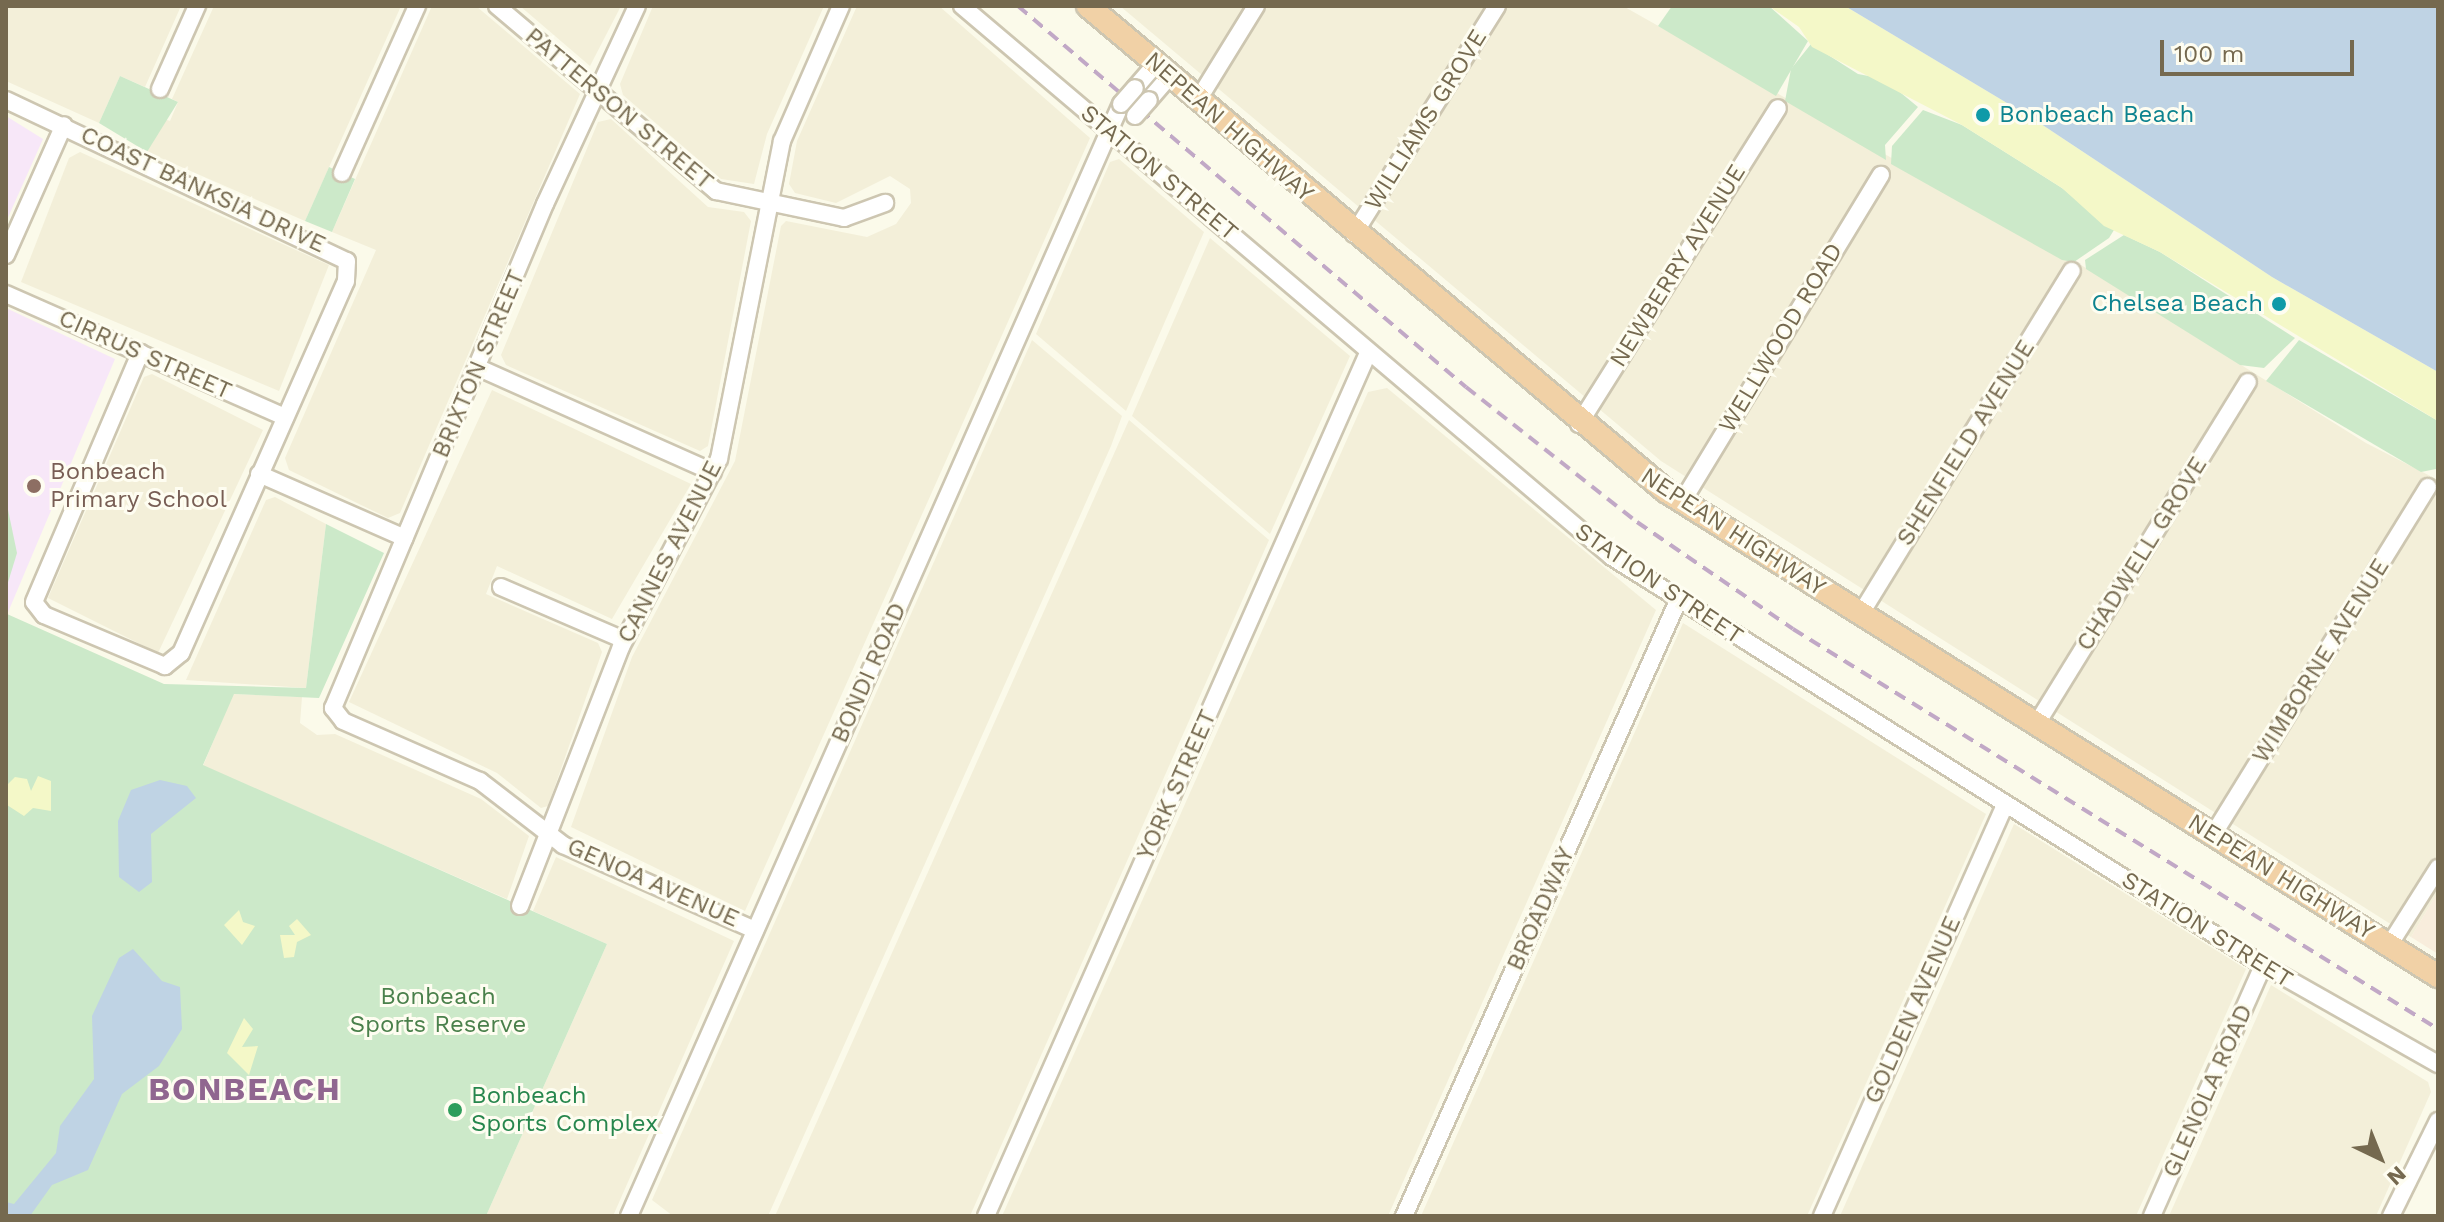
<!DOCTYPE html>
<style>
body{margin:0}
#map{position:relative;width:2444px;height:1222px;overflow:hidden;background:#fbfaea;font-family:"Work Sans",sans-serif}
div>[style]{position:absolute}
.residential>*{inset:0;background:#f3efd9}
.commercial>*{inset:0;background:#f8eddc}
.education>*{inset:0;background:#f7e7f8}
.green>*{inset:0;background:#cce9c9}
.sand>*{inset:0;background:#f4f8c8}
.water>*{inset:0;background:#bfd3e4}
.roads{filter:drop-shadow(2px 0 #cdc6b1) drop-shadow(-2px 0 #cdc6b1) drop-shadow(0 2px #cdc6b1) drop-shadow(0 -2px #cdc6b1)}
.minor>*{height:16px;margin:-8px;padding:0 8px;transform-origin:8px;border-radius:8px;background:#fff}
.highway>*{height:22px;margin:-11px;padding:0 11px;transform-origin:11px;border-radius:11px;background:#f1d1a6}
.rail>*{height:4px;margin-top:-2px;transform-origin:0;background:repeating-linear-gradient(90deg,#c1a8c6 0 12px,transparent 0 20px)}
.bridges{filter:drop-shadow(2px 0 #cdc6b1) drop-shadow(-2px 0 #cdc6b1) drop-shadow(0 2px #cdc6b1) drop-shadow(0 -2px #cdc6b1)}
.minor-bridge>*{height:16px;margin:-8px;padding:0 8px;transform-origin:8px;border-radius:8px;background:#fff}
.dots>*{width:22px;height:22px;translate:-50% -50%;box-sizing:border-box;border:4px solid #fefdf1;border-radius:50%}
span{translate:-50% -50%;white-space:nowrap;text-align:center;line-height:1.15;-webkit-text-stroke:6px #fefdf1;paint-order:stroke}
.street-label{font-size:24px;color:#75694f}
.culture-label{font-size:24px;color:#0d838f}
.left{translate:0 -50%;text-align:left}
.right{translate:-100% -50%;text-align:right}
.education-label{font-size:24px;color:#785e54}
.park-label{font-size:24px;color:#4a804b}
.leisure-label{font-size:24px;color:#27864d}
.district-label{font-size:32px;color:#906690;font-weight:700;letter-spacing:2px}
.frame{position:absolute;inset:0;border:8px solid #75694f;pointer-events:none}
.north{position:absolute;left:2340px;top:1118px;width:80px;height:80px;-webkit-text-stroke:6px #fefdf1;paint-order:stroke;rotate:137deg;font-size:22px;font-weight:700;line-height:32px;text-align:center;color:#75694f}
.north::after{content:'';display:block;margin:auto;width:28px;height:36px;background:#75694f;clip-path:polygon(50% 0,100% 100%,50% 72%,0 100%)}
.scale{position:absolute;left:2160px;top:40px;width:194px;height:36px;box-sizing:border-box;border:4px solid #75694f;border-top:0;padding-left:10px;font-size:24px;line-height:28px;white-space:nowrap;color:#75694f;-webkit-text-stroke:6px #fefdf1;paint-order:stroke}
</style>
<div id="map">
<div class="residential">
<i style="clip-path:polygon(6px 6px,181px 6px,145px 87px,120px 76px,99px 123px,6px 81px)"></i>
<i style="clip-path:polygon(214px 6px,401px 6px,305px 221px,147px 152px,162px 118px,170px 121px,178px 102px,172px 99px)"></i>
<i style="clip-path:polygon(432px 6px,476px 6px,580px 94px,400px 513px,388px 518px,289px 470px,285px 458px,376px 250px,332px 232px)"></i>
<i style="clip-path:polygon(520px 6px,621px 6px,590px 66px)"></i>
<i style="clip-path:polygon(653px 6px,824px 6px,767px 134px,754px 184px,721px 179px,623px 95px,620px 84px)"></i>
<i style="clip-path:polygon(857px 6px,939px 6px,1090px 138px,745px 911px,571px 827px,632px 657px,735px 461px,781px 226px,786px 221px,867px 237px,896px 224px,911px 203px,910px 189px,890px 176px,836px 203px,795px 193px,789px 184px,797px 141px)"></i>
<i style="clip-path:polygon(1120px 6px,1623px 6px,2081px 265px,2366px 443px,2438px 480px,2438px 892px,2411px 937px,1661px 461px)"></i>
<i style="clip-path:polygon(611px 119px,708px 207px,744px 212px,751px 221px,708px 446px,700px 451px,506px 365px,501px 355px,598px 122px)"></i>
<i style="clip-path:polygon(80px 152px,329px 265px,279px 391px,21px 282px,69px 158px)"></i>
<i style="clip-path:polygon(1119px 159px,1204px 232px,1126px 411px,1036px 334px,1110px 162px)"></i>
<i style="clip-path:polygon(1210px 238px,1350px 356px,1270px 534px,1132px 416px)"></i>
<i style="clip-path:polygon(1032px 340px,1122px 416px,1111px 446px,768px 1216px,673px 1216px,652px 1200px)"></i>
<i style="clip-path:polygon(152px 374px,263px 430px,158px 653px,48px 598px,144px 377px)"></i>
<i style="clip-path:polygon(1387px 388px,1656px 610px,1388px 1216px,1002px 1216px,1368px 392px)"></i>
<i style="clip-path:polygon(492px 390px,691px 484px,612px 619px,497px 566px,486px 594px,598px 643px,602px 652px,548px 806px,541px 808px,497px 773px,349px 702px)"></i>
<i style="clip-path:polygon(1129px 420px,1269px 540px,970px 1216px,775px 1216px)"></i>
<i style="clip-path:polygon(275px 497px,326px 524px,306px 688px,186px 680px,266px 500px)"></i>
<i style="clip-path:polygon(1683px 623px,1986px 814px,1807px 1216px,1421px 1216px)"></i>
<i style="clip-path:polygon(233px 694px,302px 697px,300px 723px,317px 735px,335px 734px,481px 799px,529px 836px,507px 899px,203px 766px)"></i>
<i style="clip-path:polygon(2014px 824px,2246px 969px,2136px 1216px,1840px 1216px)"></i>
<i style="clip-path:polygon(556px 857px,734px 941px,613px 1216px,486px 1216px,607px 944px,533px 911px)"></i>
<i style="clip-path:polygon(2271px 985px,2428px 1082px,2431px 1092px,2376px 1216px,2169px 1216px)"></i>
</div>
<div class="commercial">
<i style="clip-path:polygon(2438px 892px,2438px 954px,2411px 937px)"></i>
</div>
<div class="education">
<i style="clip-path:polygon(6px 116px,43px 139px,6px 222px)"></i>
<i style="clip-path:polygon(6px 308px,115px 359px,6px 617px)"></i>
</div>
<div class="green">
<i style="clip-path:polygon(1672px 6px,1769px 6px,1808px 41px,1776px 96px,1658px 26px)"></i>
<i style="clip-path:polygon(1811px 44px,1858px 74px,1884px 79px,1918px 107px,1885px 145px,1886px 160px,1785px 101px,1791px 69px)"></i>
<i style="clip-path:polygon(120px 76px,178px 102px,147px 152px,99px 123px)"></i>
<i style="clip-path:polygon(1923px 110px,1962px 125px,2062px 188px,2114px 230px,2109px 238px,2074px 262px,2062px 260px,1891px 164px,1892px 146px)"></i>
<i style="clip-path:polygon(329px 167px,355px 179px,332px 232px,305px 221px)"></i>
<i style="clip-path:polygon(2124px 235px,2160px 252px,2295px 338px,2264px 368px,2240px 365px,2086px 269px,2085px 260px)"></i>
<i style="clip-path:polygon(2299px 340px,2438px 421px,2436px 469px,2421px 472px,2266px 381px)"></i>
<i style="clip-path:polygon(6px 500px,17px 553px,6px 589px)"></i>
<i style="clip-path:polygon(326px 524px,384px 553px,319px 698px,234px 694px,203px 765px,607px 944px,486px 1216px,6px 1216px,7px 614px,164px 684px,306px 688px)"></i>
</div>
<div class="sand">
<i style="clip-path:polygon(1769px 6px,1845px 6px,2032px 118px,2272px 277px,2438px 372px,2438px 421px,2160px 252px,2104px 226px,2062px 188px,1962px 125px,1812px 47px,1799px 27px)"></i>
<i style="clip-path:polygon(38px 776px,51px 781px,51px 811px,33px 808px,24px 816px,7px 805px,6px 786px,15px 777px,27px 779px,31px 791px)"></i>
<i style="clip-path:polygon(239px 910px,243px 922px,255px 926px,242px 945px,224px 925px)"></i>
<i style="clip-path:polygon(297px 919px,311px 935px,297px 942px,294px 957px,284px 958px,280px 935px,295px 935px,289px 926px)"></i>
<i style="clip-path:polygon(244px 1018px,253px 1029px,242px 1047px,258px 1046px,249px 1075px,227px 1053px)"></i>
</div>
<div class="water">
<i style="clip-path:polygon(1845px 6px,2438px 6px,2438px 372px,2272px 277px,2032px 118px)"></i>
<i style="clip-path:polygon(160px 780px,187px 786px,196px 798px,151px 834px,152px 882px,139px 892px,119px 877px,118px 821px,131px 790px)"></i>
<i style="clip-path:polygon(133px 949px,162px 981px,180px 987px,182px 1029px,159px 1066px,122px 1094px,88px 1170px,52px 1185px,30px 1216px,6px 1216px,6px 1202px,14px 1204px,56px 1153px,60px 1126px,94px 1079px,92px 1016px,119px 958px)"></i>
</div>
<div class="roads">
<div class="minor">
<i style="left:497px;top:6px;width:287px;rotate:40.2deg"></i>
<i style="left:716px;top:191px;width:131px;rotate:11.9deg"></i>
<i style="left:844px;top:218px;width:44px;rotate:-20.1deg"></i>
<i style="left:637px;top:6px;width:218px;rotate:114.9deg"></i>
<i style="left:545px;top:204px;width:547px;rotate:112.81deg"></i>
<i style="left:333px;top:708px;width:16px;rotate:52deg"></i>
<i style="left:343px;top:721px;width:150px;rotate:23.7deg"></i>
<i style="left:480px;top:781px;width:105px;rotate:37.6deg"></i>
<i style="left:563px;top:845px;width:210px;rotate:23.9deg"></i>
<i style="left:962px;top:6px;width:852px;rotate:40.29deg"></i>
<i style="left:1612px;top:557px;width:768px;rotate:32.08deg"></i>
<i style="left:2263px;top:965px;width:201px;rotate:29.5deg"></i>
<i style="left:1135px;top:88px;width:32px;rotate:-49deg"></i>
<i style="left:160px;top:89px;width:91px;rotate:-66deg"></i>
<i style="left:6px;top:100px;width:377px;rotate:25.3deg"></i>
<i style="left:347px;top:261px;width:20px;rotate:93deg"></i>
<i style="left:346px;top:281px;width:407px;rotate:113.9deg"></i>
<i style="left:181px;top:653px;width:21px;rotate:141deg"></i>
<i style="left:165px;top:666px;width:131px;rotate:-157.1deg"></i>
<i style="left:44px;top:615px;width:16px;rotate:-128deg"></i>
<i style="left:34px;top:602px;width:271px;rotate:-66.9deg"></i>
<i style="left:1149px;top:100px;width:32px;rotate:-49deg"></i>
<i style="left:1198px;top:100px;width:110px;rotate:-58.3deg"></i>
<i style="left:342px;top:173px;width:183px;rotate:-65.8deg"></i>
<i style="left:1354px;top:234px;width:269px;rotate:-57.9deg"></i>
<i style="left:6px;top:255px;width:142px;rotate:-66deg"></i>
<i style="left:6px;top:294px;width:305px;rotate:23.8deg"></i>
<i style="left:479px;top:368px;width:256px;rotate:24deg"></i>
<i style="left:1579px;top:424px;width:373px;rotate:-57.8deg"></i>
<i style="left:259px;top:474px;width:159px;rotate:23.7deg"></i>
<i style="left:1682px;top:502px;width:383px;rotate:-58.7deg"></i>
<i style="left:501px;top:587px;width:134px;rotate:23.3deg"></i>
<i style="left:1860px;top:615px;width:404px;rotate:-58.4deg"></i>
<i style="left:2036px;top:725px;width:403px;rotate:-58.3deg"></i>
<i style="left:2213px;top:835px;width:409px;rotate:-58.3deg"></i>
<i style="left:520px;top:906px;width:278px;rotate:-68.7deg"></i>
<i style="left:621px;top:647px;width:212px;rotate:-62.5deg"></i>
<i style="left:719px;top:459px;width:324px;rotate:-78.8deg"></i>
<i style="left:782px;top:141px;width:147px;rotate:-66.4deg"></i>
<i style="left:2390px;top:944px;width:90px;rotate:-57.7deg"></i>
<i style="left:629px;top:1216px;width:1216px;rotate:-66.13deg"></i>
<i style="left:986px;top:1216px;width:944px;rotate:-66.12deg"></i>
<i style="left:1404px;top:1216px;width:673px;rotate:-65.99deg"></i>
<i style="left:1822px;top:1216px;width:450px;rotate:-66deg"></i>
<i style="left:2152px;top:1216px;width:274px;rotate:-66.1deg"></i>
<i style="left:2391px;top:1216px;width:106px;rotate:-63.7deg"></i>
</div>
<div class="highway">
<i style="left:1088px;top:6px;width:755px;rotate:40deg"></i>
<i style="left:1666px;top:491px;width:912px;rotate:32.14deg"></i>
</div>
</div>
<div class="rail">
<i style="left:1018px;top:6px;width:588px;rotate:40.38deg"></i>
<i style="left:1466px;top:387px;width:218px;rotate:38.3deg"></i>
<i style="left:1637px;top:522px;width:189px;rotate:34.4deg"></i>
<i style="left:1793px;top:629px;width:759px;rotate:31.81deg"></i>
</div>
<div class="bridges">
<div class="minor-bridge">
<i style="left:1121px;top:104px;width:21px;rotate:-49deg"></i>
<i style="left:1135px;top:116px;width:21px;rotate:-49deg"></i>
</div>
</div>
<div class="dots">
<i style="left:1983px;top:115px;background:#0f9aa8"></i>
<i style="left:2279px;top:304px;background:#0f9aa8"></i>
<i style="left:34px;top:486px;background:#8d6e63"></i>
<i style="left:455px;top:1110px;background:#2e9e5b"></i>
</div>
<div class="street-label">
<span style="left:619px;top:109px;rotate:40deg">PATTERSON STREET</span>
<span style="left:1426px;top:120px;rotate:-58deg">WILLIAMS GROVE</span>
<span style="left:1229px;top:127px;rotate:41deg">NEPEAN HIGHWAY</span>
<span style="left:1159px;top:173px;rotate:40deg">STATION STREET</span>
<span style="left:203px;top:190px;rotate:25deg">COAST BANKSIA DRIVE</span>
<span style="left:1678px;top:266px;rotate:-58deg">NEWBERRY AVENUE</span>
<span style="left:1781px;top:338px;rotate:-59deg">WELLWOOD ROAD</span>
<span style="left:145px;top:355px;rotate:24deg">CIRRUS STREET</span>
<span style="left:479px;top:364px;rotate:-67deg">BRIXTON STREET</span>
<span style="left:1966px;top:443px;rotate:-58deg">SHENFIELD AVENUE</span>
<span style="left:1733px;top:532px;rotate:33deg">NEPEAN HIGHWAY</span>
<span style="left:670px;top:552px;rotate:-63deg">CANNES AVENUE</span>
<span style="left:2142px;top:554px;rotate:-58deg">CHADWELL GROVE</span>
<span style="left:1659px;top:584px;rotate:34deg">STATION STREET</span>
<span style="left:2321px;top:661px;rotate:-58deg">WIMBORNE AVENUE</span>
<span style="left:869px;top:673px;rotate:-66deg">BONDI ROAD</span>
<span style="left:1177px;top:785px;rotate:-66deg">YORK STREET</span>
<span style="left:2281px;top:877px;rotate:32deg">NEPEAN HIGHWAY</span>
<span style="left:653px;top:883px;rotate:24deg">GENOA AVENUE</span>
<span style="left:1541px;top:909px;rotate:-66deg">BROADWAY</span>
<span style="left:2207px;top:930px;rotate:32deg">STATION STREET</span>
<span style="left:1913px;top:1010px;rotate:-66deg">GOLDEN AVENUE</span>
<span style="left:2208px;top:1091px;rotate:-66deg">GLENOLA ROAD</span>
</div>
<div class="culture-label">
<span class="left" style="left:1999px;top:115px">Bonbeach Beach</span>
<span class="right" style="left:2263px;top:304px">Chelsea Beach</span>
</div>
<div class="education-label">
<span class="left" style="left:50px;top:486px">Bonbeach<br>Primary School</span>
</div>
<div class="park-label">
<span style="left:438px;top:1011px">Bonbeach<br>Sports Reserve</span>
</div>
<div class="leisure-label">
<span class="left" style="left:471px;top:1110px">Bonbeach<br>Sports Complex</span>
</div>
<div class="district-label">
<span style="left:245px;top:1089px">BONBEACH</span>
</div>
<div class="frame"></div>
<div class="north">N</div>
<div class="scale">100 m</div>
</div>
